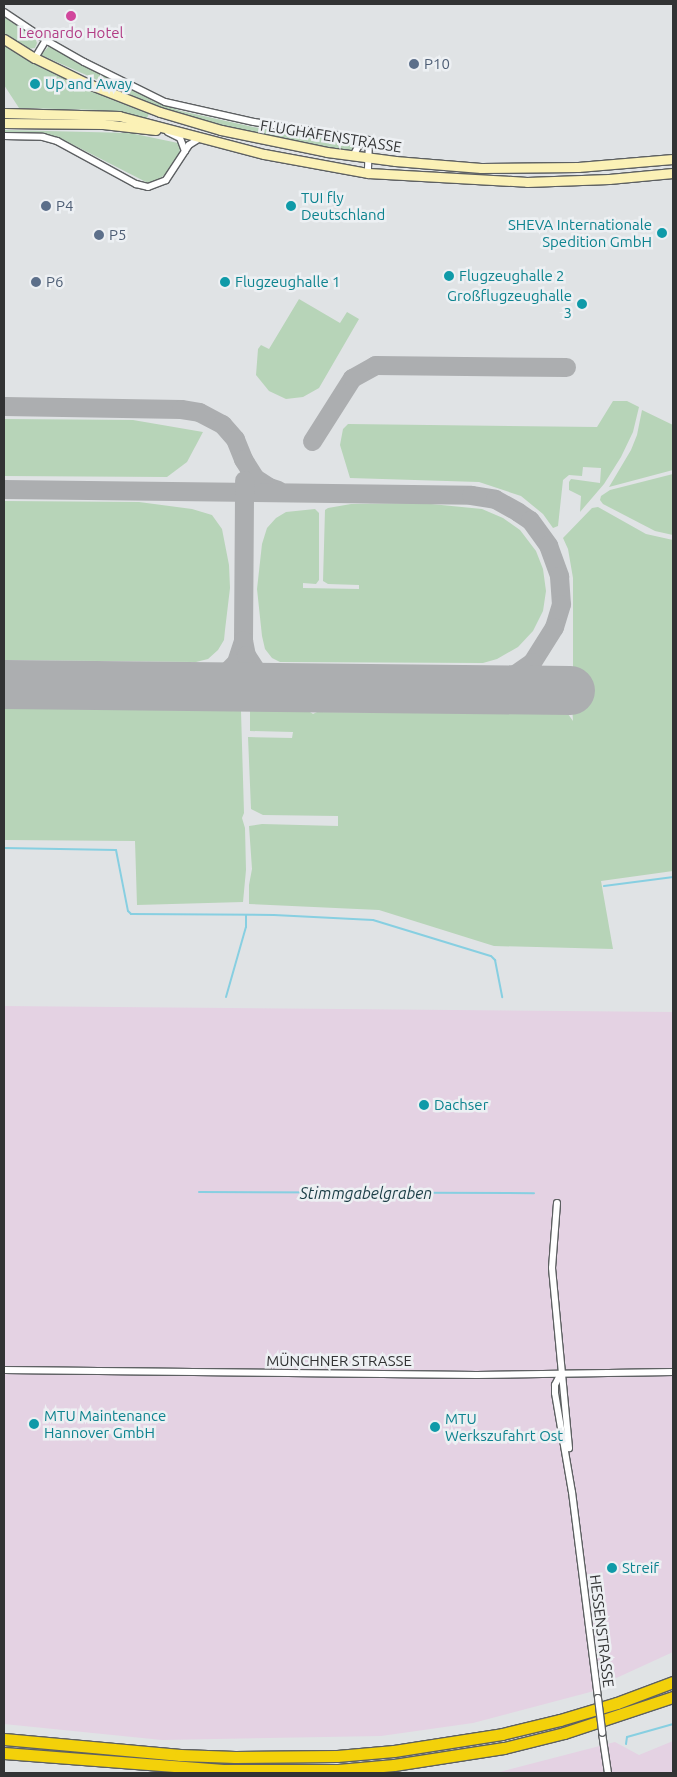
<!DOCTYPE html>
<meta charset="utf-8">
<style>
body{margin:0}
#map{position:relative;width:677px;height:1777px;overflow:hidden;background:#e0e3e5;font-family:Ubuntu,sans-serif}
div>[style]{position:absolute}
.industrial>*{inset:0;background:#e4d2e3}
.green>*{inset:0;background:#b7d4b8}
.stream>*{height:2px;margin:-1px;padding:0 1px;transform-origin:1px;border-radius:1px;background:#87cfe1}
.taxiway>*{height:19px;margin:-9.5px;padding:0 9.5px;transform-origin:9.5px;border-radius:9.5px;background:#acaeb0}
.runway>*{height:49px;margin:-24.5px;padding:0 24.5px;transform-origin:24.5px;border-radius:24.5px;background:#acaeb0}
.roads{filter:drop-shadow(1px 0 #5d6062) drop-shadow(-1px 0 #5d6062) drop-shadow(0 1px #5d6062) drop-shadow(0 -1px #5d6062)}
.street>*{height:6px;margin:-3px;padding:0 3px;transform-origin:3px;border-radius:3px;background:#fff}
.secondary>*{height:9px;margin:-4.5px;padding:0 4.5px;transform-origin:4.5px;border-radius:4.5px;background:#fbf1b6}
.highway>*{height:11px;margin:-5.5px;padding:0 5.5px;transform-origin:5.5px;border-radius:5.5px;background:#f3d10a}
.bridges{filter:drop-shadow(1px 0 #5d6062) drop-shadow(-1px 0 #5d6062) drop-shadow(0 1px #5d6062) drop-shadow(0 -1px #5d6062)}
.street-bridge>*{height:6px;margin:-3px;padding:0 3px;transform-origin:3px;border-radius:3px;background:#fff}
.dots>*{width:14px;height:14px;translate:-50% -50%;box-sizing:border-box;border:2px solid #edf0f3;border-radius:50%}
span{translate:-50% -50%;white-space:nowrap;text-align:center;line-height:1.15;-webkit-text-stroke:5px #edf0f3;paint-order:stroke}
.hotel-label{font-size:15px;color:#b23c85}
.service-label{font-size:15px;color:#4e5e75}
.left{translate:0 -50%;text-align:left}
.culture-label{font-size:15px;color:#0d838f}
.right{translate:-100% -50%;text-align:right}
.street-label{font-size:15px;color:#323334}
.water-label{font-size:16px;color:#1c3e47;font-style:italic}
.frame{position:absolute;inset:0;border:5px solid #323334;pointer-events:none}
</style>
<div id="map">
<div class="industrial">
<i style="clip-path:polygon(4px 1006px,673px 1012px,673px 1652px,612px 1680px,613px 1686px,473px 1723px,381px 1736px,162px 1740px,4px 1724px)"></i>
<i style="clip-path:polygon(673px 1741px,673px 1773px,496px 1773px,615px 1742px,639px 1755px)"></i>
</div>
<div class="green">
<i style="clip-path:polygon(4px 17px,35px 38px,37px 43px,35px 48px,27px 49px,4px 34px)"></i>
<i style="clip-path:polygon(4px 43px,56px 75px,105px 97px,149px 114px,147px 118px,99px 110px,19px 108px,4px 85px)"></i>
<i style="clip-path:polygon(49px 46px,155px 102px,181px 111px,253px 127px,356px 143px,351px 152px,252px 133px,181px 117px,41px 55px)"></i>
<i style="clip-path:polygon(4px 130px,130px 133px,178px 143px,181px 146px,179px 153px,167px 173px,155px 182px,146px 182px,58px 137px,38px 133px,4px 132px)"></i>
<i style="clip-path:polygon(299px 299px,340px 323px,347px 312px,359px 319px,319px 388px,303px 397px,286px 399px,269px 391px,256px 375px,258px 349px,261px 345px,269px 349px)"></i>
<i style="clip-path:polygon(613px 401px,627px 401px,639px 407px,633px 432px,621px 457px,604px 484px,580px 512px,581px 496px,569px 490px,569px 482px,571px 479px,600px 483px,601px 468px,583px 467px,582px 476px,569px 475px,563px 480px,558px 526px,553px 528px,543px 514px,521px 496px,479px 482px,350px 478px,340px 445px,343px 429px,348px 424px,597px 427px)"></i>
<i style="clip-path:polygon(642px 410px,673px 425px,673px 470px,609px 487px,631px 450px,637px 435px)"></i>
<i style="clip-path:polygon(4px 419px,133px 420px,203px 432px,187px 462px,167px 477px,4px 476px)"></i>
<i style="clip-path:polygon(673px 474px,673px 535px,655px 531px,603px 504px,600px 500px,601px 496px,610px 490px)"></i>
<i style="clip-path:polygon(4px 501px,139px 502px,192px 509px,212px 515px,222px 529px,229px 565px,230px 588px,225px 630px,224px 640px,218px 650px,208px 659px,196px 662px,4px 660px)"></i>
<i style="clip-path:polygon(421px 503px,482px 509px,503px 518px,520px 530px,536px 551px,543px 569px,546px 591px,543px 611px,533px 631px,518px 647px,497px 659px,483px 663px,280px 662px,272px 658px,265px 649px,262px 636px,257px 589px,262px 544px,267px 528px,276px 518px,286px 512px,315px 509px,319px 513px,319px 580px,316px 584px,303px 583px,303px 588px,359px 589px,359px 585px,328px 584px,323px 581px,325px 510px,328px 508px,351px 504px)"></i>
<i style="clip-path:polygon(598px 507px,646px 534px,673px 540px,673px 871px,601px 881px,613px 949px,494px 946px,379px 910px,249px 904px,249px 885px,252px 869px,249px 826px,262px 824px,338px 826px,338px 816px,263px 815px,251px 809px,248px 737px,292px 738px,293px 732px,250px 731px,250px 710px,310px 712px,313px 714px,317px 712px,568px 714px,573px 721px,572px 706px,581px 706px,582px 674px,573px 673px,573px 578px,568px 549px,563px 538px,592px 508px)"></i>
<i style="clip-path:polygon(4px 708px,241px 711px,244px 813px,242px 818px,245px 828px,246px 870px,243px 902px,137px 905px,135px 841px,4px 840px)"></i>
</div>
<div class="stream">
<i style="left:4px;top:848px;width:112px;rotate:1deg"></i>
<i style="left:116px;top:850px;width:62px;rotate:78.9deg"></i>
<i style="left:128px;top:911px;width:4px;rotate:45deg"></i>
<i style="left:131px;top:914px;width:143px;rotate:0.4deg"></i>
<i style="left:274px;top:915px;width:99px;rotate:2.9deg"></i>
<i style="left:373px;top:920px;width:123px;rotate:17deg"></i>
<i style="left:491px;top:956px;width:6px;rotate:45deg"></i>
<i style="left:495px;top:960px;width:38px;rotate:79deg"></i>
<i style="left:604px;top:886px;width:70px;rotate:-7.4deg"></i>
<i style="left:226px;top:997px;width:73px;rotate:-74.1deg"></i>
<i style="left:246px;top:927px;width:12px;rotate:-90deg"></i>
<i style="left:199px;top:1192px;width:335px;rotate:0.2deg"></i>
<i style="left:626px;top:1744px;width:7px;rotate:-82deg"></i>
<i style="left:627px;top:1737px;width:48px;rotate:-15.8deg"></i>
</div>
<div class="taxiway">
<i style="left:4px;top:406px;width:177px;rotate:1deg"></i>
<i style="left:181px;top:409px;width:18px;rotate:9deg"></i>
<i style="left:199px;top:412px;width:26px;rotate:28deg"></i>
<i style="left:222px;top:424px;width:20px;rotate:49deg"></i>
<i style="left:235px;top:439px;width:22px;rotate:68deg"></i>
<i style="left:243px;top:459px;width:22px;rotate:58deg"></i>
<i style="left:255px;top:478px;width:17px;rotate:33deg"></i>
<i style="left:269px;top:487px;width:9px;rotate:18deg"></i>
<i style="left:312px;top:441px;width:75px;rotate:-57.6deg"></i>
<i style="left:352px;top:378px;width:26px;rotate:-29deg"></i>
<i style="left:375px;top:365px;width:191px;rotate:0.6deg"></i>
<i style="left:4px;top:489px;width:467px;rotate:0.7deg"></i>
<i style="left:471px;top:495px;width:24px;rotate:9deg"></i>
<i style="left:495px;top:499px;width:26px;rotate:29deg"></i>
<i style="left:518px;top:512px;width:14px;rotate:34deg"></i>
<i style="left:530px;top:520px;width:31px;rotate:54deg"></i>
<i style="left:548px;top:545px;width:33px;rotate:70deg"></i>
<i style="left:559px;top:576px;width:28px;rotate:86deg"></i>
<i style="left:561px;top:604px;width:24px;rotate:107deg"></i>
<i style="left:554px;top:627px;width:41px;rotate:122.2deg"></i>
<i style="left:532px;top:662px;width:28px;rotate:145deg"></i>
<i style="left:509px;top:678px;width:16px;rotate:158deg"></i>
<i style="left:494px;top:684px;width:21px;rotate:166deg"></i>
<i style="left:243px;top:640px;width:160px;rotate:-89.6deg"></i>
<i style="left:186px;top:686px;width:21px;rotate:-5deg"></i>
<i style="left:207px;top:684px;width:17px;rotate:-28deg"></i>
<i style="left:222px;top:676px;width:20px;rotate:-45deg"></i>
<i style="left:236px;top:662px;width:23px;rotate:-72deg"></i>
<i style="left:243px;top:640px;width:15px;rotate:79deg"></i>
<i style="left:246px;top:655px;width:20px;rotate:57deg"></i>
<i style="left:257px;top:672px;width:19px;rotate:32deg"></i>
<i style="left:273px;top:682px;width:19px;rotate:16deg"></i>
</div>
<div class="runway">
<i style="left:4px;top:684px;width:566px;rotate:0.61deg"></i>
</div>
<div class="roads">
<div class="street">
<i style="left:4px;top:12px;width:54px;rotate:33.7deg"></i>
<i style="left:49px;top:42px;width:40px;rotate:29.7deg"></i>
<i style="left:84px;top:62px;width:90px;rotate:26.3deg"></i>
<i style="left:165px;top:102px;width:91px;rotate:12.7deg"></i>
<i style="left:254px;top:122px;width:116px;rotate:8.9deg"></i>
<i style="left:369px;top:140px;width:33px;rotate:92deg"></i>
<i style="left:35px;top:58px;width:21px;rotate:-59deg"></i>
<i style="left:168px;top:132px;width:13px;rotate:27deg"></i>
<i style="left:180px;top:138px;width:14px;rotate:69deg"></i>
<i style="left:4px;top:136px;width:39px;rotate:1deg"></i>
<i style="left:43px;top:137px;width:15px;rotate:16deg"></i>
<i style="left:57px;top:141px;width:90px;rotate:28.6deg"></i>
<i style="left:136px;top:184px;width:12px;rotate:14deg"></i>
<i style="left:148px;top:187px;width:19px;rotate:-21deg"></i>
<i style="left:166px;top:180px;width:42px;rotate:-56.7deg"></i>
<i style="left:189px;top:145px;width:15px;rotate:-32deg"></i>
<i style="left:353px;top:156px;width:18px;rotate:-61deg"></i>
<i style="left:557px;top:1203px;width:65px;rotate:94.4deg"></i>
<i style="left:552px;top:1268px;width:181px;rotate:84.6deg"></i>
<i style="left:4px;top:1370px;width:473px;rotate:0.6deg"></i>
<i style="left:477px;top:1375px;width:196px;rotate:-0.9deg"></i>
<i style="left:560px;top:1375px;width:11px;rotate:117deg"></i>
<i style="left:555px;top:1385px;width:8px;rotate:90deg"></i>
<i style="left:555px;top:1393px;width:100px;rotate:80.3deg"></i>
<i style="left:572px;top:1492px;width:208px;rotate:82.8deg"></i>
<i style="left:602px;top:1733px;width:40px;rotate:81.5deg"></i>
</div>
<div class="secondary">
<i style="left:4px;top:39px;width:36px;rotate:32deg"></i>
<i style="left:35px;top:58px;width:57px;rotate:26.1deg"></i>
<i style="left:86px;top:83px;width:79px;rotate:21.4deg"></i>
<i style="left:160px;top:112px;width:64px;rotate:16.4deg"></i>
<i style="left:221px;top:130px;width:108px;rotate:11.7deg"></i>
<i style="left:327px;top:152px;width:69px;rotate:7.5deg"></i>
<i style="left:395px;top:161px;width:86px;rotate:4.7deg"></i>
<i style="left:481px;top:168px;width:97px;rotate:-0.6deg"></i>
<i style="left:578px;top:167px;width:95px;rotate:-4.8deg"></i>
<i style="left:4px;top:113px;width:115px;rotate:1.5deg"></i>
<i style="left:119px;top:116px;width:150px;rotate:14.7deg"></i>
<i style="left:264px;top:154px;width:106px;rotate:10.4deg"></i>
<i style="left:368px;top:173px;width:159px;rotate:3.2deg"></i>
<i style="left:527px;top:182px;width:82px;rotate:-2.1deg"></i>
<i style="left:609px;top:179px;width:64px;rotate:-5.4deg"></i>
<i style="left:4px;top:123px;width:99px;rotate:0.6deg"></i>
<i style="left:103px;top:124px;width:53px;rotate:6.5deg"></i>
</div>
<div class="highway">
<i style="left:4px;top:1739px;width:177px;rotate:5.2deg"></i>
<i style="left:180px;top:1755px;width:55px;rotate:2.1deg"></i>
<i style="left:235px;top:1757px;width:102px;rotate:-0.6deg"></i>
<i style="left:337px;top:1756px;width:57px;rotate:-5deg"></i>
<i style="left:394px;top:1751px;width:109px;rotate:-8.9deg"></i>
<i style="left:502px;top:1734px;width:60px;rotate:-13.6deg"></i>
<i style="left:560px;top:1720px;width:59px;rotate:-16.6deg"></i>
<i style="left:617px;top:1703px;width:60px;rotate:-20.6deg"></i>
<i style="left:4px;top:1753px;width:220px;rotate:4.4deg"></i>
<i style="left:223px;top:1770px;width:115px"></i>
<i style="left:338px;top:1770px;width:56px;rotate:-5.1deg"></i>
<i style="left:394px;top:1765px;width:111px;rotate:-8.8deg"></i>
<i style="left:504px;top:1748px;width:62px;rotate:-14deg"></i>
<i style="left:564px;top:1733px;width:115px;rotate:-18.3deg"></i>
</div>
</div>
<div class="bridges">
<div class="street-bridge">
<i style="left:598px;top:1698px;width:35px;rotate:83deg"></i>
</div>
</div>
<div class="dots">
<i style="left:71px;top:16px;background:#d1479c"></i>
<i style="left:414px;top:64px;background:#5c6f8a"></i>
<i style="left:35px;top:84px;background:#0f9aa8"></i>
<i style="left:46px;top:206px;background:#5c6f8a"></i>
<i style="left:291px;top:206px;background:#0f9aa8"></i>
<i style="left:662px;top:233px;background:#0f9aa8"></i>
<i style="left:99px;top:235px;background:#5c6f8a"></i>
<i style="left:449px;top:276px;background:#0f9aa8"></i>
<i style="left:36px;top:282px;background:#5c6f8a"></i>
<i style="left:225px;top:282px;background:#0f9aa8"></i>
<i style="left:582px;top:304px;background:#0f9aa8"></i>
<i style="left:424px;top:1105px;background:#0f9aa8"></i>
<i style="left:34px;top:1424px;background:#0f9aa8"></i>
<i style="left:435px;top:1427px;background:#0f9aa8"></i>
<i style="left:612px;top:1568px;background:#0f9aa8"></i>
</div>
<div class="hotel-label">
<span style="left:71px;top:33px">Leonardo Hotel</span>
</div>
<div class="service-label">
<span class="left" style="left:424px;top:64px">P10</span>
<span class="left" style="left:56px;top:206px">P4</span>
<span class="left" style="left:109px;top:235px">P5</span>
<span class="left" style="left:46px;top:282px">P6</span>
</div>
<div class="culture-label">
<span class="left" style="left:45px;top:84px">Up and Away</span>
<span class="left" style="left:301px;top:206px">TUI fly<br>Deutschland</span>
<span class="right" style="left:652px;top:233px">SHEVA Internationale<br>Spedition GmbH</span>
<span class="left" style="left:459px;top:276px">Flugzeughalle 2</span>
<span class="left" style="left:235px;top:282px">Flugzeughalle 1</span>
<span class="right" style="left:572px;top:304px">Großflugzeughalle<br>3</span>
<span class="left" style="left:434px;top:1105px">Dachser</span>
<span class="left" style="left:44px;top:1424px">MTU Maintenance<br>Hannover GmbH</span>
<span class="left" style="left:445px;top:1427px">MTU<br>Werkszufahrt Ost</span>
<span class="left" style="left:622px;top:1568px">Streif</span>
</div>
<div class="street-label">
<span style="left:331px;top:136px;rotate:9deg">FLUGHAFENSTRASSE</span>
<span style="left:339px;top:1361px">MÜNCHNER STRASSE</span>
<span style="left:602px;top:1631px;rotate:83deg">HESSENSTRASSE</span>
</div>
<div class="water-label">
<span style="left:366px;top:1193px">Stimmgabelgraben</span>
</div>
<div class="frame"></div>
</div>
